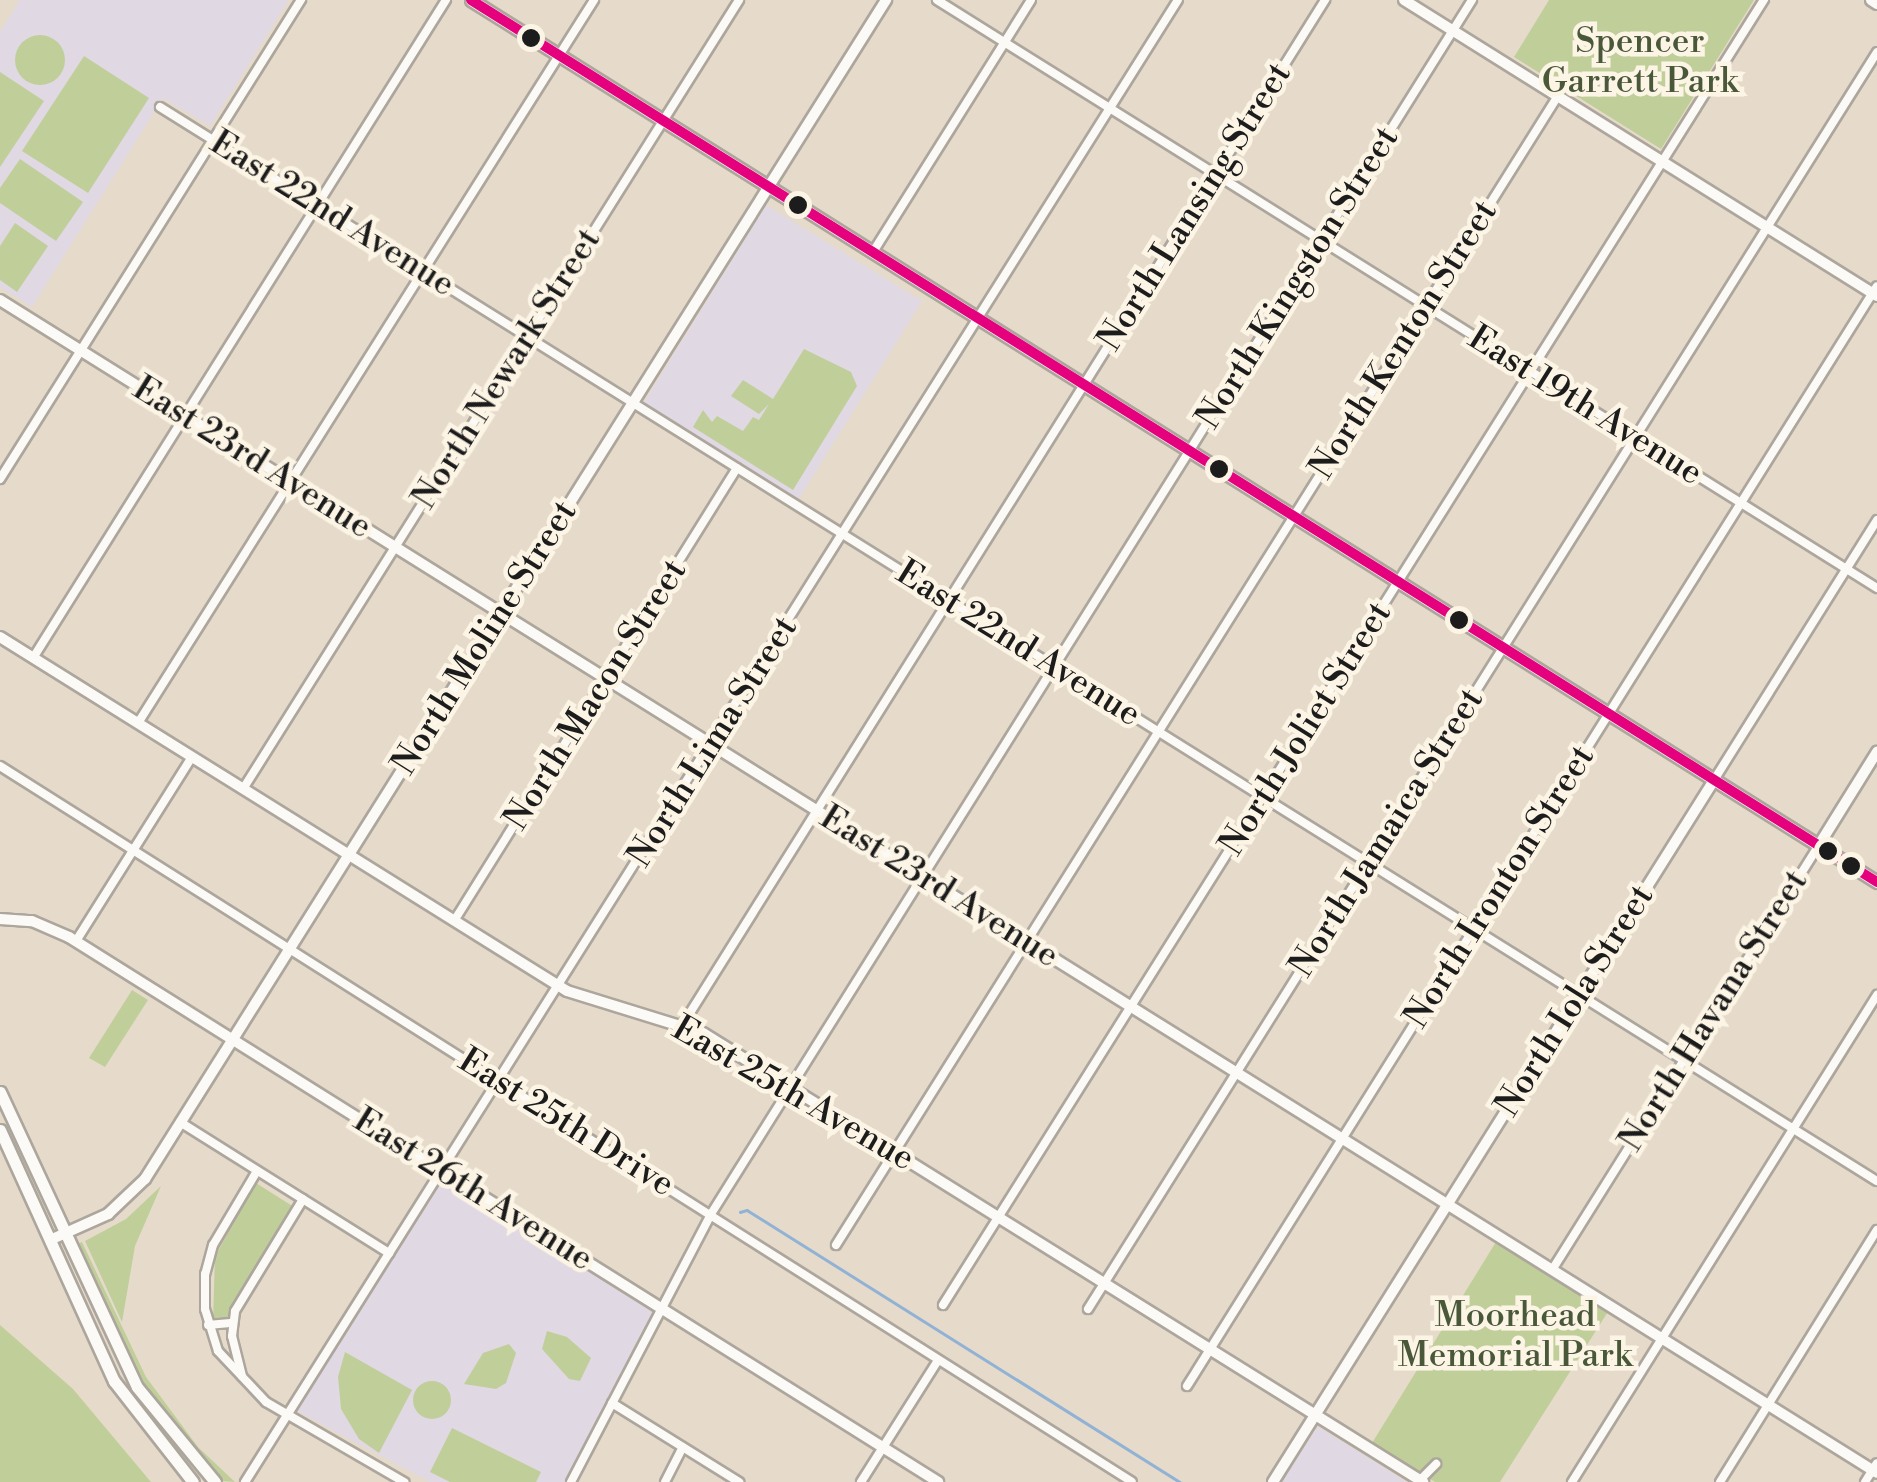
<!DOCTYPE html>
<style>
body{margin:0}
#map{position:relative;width:1877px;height:1482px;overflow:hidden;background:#e6dbcb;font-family:"Libre Bodoni",serif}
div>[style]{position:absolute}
.built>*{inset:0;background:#e0d8e3}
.green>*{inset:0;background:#c0cf9a}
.round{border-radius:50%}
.stream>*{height:2.5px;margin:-1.25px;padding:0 1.25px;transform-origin:1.25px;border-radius:1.25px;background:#91b2d4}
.roads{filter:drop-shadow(2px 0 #ada69c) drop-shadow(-2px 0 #ada69c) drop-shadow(0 2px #ada69c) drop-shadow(0 -2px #ada69c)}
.minor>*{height:8px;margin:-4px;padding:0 4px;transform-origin:4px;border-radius:4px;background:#fbfaf7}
.tertiary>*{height:10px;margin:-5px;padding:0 5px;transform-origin:5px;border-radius:5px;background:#fbfaf7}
.secondary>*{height:11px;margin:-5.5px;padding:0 5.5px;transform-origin:5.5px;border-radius:5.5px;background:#fbfaf7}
.bus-1>*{height:10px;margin:-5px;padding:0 5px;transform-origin:5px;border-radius:5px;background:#e5007d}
.dots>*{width:28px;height:28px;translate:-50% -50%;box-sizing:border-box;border:5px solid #fcf5e5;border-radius:50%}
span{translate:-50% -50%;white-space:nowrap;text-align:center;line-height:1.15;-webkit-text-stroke:9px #fcf5e5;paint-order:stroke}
.park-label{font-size:35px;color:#4a583a}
.street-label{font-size:35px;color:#1c1c1c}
</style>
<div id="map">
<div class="built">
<i style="clip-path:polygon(20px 0,289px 0,210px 126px,163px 98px,32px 307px,0 287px,0 32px)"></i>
<i style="clip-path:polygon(766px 205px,922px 301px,798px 500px,643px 404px)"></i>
<i style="clip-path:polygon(439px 1177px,653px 1311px,564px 1482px,430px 1482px,293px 1409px)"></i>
<i style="clip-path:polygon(1317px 1426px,1407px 1482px,1282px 1482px)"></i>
</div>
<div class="green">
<i style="clip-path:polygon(1549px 0,1754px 0,1661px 149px,1514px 57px)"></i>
<i class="round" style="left:15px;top:35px;width:50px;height:50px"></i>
<i style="clip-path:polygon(84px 56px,149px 98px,88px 193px,22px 151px)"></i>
<i style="clip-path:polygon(0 72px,44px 101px,0 167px)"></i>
<i style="clip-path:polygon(20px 159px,83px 202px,56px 241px,0 203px,0 188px)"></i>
<i style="clip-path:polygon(15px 223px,48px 246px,17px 292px,0 280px,0 246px)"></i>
<i style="clip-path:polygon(804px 349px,851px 372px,857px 386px,793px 490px,693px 427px,703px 410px,712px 422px,717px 416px,743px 431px,753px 417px,759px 420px,769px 404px,759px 414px,731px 396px,743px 380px,773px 399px)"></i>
<i style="clip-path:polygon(132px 990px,148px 1000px,105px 1067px,89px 1058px)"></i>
<i style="clip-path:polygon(256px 1183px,294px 1207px,227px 1323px,213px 1321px,215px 1256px)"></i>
<i style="clip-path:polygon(161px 1186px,135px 1246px,122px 1322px,85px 1241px,126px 1219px)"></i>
<i style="clip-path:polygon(1499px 1237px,1611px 1307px,1500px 1482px,1435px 1482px,1372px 1443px)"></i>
<i style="clip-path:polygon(82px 1242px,146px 1377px,198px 1447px,235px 1482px,222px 1481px,152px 1398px,75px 1245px)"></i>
<i style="clip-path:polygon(0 1325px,73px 1389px,151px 1482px,0 1482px)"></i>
<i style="clip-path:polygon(547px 1331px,567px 1337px,591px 1358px,580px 1381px,569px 1379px,542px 1349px)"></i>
<i style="clip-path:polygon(509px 1344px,516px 1353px,506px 1383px,496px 1389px,464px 1384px,483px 1353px)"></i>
<i style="clip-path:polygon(345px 1352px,412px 1390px,379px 1453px,359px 1439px,341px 1409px,338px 1377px)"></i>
<i class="round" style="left:413px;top:1381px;width:38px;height:38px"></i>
<i style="clip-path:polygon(452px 1428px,541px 1472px,536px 1482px,450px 1482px,430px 1472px)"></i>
</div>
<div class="stream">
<i style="left:740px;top:1212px;width:7px;rotate:-16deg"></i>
<i style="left:747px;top:1210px;width:511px;rotate:32.14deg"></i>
</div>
<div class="roads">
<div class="minor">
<i style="left:937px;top:0;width:1109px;rotate:32.03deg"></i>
<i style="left:160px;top:107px;width:2025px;rotate:32.03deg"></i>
<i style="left:873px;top:252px;width:297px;rotate:-57.9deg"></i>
<i style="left:0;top:479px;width:566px;rotate:-57.86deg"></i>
<i style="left:33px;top:658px;width:777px;rotate:-57.89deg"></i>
<i style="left:138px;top:723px;width:855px;rotate:-57.76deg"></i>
<i style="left:0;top:766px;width:1339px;rotate:32.31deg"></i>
<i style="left:1714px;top:780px;width:307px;rotate:-57.9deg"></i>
<i style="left:243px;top:789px;width:932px;rotate:-57.84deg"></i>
<i style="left:454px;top:921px;width:534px;rotate:-58.01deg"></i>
<i style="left:76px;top:941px;width:218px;rotate:-57.8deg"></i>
<i style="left:683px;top:1024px;width:1209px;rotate:-57.91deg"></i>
<i style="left:180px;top:1122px;width:247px;rotate:32.1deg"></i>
<i style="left:257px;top:1171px;width:86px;rotate:120.7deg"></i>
<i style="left:213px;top:1245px;width:30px;rotate:105deg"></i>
<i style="left:205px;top:1274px;width:35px;rotate:90deg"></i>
<i style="left:205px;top:1309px;width:44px;rotate:72.8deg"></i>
<i style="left:218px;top:1351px;width:70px;rotate:46.7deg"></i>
<i style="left:266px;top:1402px;width:160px;rotate:30.1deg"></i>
<i style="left:836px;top:1245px;width:1357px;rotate:-57.86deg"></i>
<i style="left:1552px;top:1270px;width:502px;rotate:-57.86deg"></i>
<i style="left:943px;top:1305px;width:1542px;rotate:-57.83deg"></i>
<i style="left:1088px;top:1309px;width:1484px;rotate:-57.88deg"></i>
<i style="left:208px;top:1325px;width:25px;rotate:-5deg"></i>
<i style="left:242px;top:1376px;width:41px;rotate:-104deg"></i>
<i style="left:232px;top:1336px;width:25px;rotate:-83deg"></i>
<i style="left:235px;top:1311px;width:131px;rotate:-58.7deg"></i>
<i style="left:1187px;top:1386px;width:1298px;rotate:-57.9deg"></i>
<i style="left:612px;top:1403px;width:150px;rotate:31.9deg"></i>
<i style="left:1420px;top:1480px;width:23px;rotate:-45deg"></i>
<i style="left:245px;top:1482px;width:1751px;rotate:-57.81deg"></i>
<i style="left:571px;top:1482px;width:302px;rotate:-62.4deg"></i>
<i style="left:711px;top:1214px;width:1433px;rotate:-57.92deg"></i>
<i style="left:665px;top:1482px;width:39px;rotate:-63deg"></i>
<i style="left:861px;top:1482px;width:144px;rotate:-57.7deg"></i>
<i style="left:1572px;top:1482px;width:575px;rotate:-57.94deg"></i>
<i style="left:1720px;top:1482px;width:297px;rotate:-58.1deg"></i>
<i style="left:1865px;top:1482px;width:22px;rotate:-58deg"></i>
</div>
<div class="tertiary">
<i style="left:1404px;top:0;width:558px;rotate:32.04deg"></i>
<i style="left:1871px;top:0;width:7px;rotate:34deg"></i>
<i style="left:0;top:300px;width:2213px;rotate:32deg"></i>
<i style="left:0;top:637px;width:668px;rotate:31.98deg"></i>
<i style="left:567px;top:991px;width:142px;rotate:17.2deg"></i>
<i style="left:703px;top:1033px;width:849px;rotate:31.95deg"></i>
<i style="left:1819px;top:845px;width:110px;rotate:-58.1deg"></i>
<i style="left:0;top:919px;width:32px;rotate:4deg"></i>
<i style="left:32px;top:921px;width:40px;rotate:23.4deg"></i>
<i style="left:69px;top:937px;width:1026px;rotate:32.09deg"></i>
<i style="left:50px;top:1240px;width:64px;rotate:-24.1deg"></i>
<i style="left:108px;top:1214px;width:51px;rotate:-43.4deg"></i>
<i style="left:145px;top:1179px;width:1393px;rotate:-57.85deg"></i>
<i style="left:1273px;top:1482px;width:829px;rotate:-57.86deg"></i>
</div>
<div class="secondary">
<i style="left:471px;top:0;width:1660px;rotate:32.1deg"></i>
<i style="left:0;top:1092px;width:325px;rotate:65.1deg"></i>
<i style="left:137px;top:1387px;width:123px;rotate:50.6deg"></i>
<i style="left:0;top:1130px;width:276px;rotate:65.6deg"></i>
<i style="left:114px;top:1381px;width:128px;rotate:52deg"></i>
</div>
</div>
<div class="bus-1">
<i style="left:471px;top:0;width:1660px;rotate:32.1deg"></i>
</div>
<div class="dots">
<i style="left:531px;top:38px;background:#1c1c1c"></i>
<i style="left:798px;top:205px;background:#1c1c1c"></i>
<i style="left:1219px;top:469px;background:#1c1c1c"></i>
<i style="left:1459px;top:620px;background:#1c1c1c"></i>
<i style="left:1828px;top:851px;background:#1c1c1c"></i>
<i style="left:1851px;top:866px;background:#1c1c1c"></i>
</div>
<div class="park-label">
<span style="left:1640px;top:62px">Spencer<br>Garrett Park</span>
<span style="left:1515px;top:1336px">Moorhead<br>Memorial Park</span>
</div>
<div class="street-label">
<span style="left:1195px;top:207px;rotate:-58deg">North Lansing Street</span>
<span style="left:332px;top:214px;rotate:32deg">East 22nd Avenue</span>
<span style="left:1298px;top:278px;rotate:-58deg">North Kingston Street</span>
<span style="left:1404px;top:340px;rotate:-58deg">North Kenton Street</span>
<span style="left:507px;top:369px;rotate:-58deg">North Newark Street</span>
<span style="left:1585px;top:406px;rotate:32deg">East 19th Avenue</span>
<span style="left:252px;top:458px;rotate:32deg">East 23rd Avenue</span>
<span style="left:485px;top:638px;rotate:-58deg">North Moline Street</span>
<span style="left:1018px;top:644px;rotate:32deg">East 22nd Avenue</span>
<span style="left:596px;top:695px;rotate:-58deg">North Macon Street</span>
<span style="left:1306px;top:729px;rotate:-58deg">North Joliet Street</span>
<span style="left:713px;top:742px;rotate:-58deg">North Lima Street</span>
<span style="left:1387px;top:833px;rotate:-58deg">North Jamaica Street</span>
<span style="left:939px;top:887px;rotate:32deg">East 23rd Avenue</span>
<span style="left:1500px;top:887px;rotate:-58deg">North Ironton Street</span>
<span style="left:1575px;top:1001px;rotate:-58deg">North Iola Street</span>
<span style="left:1714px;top:1011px;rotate:-58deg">North Havana Street</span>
<span style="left:793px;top:1094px;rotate:30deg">East 25th Avenue</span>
<span style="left:566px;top:1123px;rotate:32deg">East 25th Drive</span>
<span style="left:473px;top:1190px;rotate:32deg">East 26th Avenue</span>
</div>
</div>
